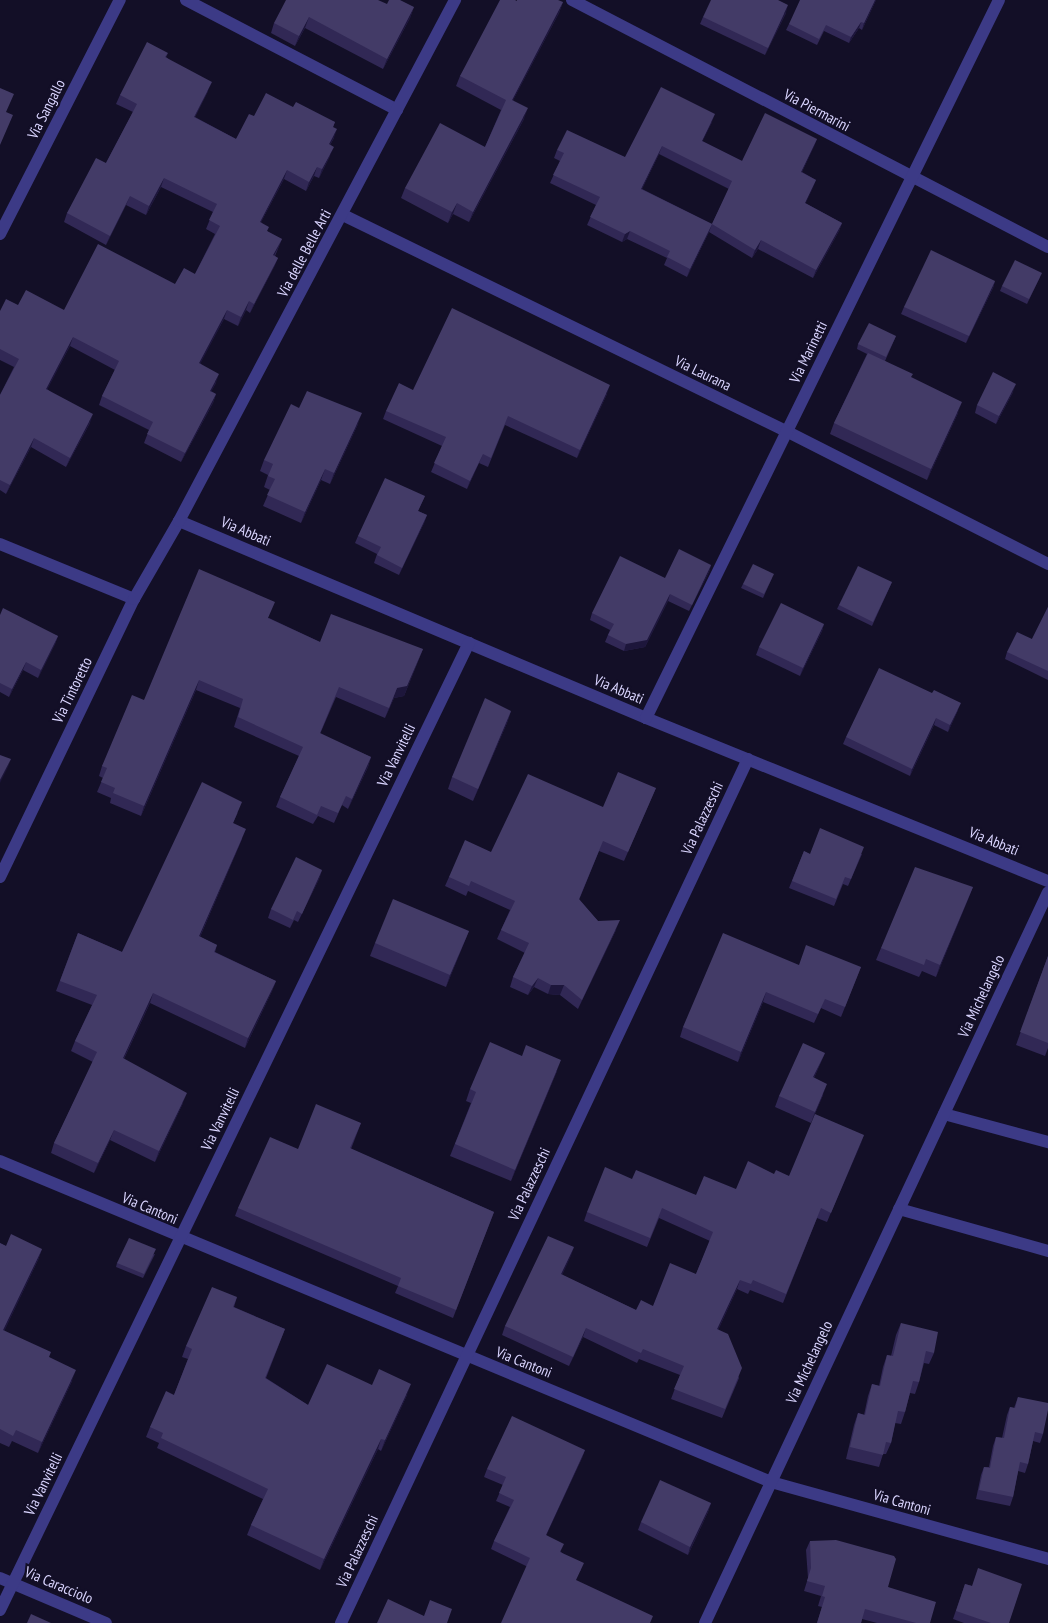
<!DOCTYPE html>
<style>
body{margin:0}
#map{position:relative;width:1048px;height:1623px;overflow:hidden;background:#130f27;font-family:"PT Sans Narrow",sans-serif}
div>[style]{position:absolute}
.lane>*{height:12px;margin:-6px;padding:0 6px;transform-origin:6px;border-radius:6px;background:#3c3a86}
.street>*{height:12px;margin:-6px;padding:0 6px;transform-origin:6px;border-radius:6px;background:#3c3a86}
.wall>*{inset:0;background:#312855}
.shaded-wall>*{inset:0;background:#1d163b}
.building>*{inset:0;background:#433b67}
span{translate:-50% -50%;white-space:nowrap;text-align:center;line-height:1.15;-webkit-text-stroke:4.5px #130f27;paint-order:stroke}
.street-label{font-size:15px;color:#dad5ff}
</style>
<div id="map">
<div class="lane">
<i style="left:944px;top:1114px;width:108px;rotate:15.1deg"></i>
<i style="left:899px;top:1209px;width:155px;rotate:15.7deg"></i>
</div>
<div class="street">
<i style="left:186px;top:0;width:238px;rotate:27.5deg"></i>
<i style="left:572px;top:0;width:536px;rotate:27.43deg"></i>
<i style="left:343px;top:215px;width:493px;rotate:26deg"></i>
<i style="left:786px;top:431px;width:294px;rotate:26.9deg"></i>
<i style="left:0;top:234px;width:263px;rotate:-62.9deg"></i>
<i style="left:179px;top:521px;width:507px;rotate:22.87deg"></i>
<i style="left:646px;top:718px;width:434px;rotate:22.1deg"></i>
<i style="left:0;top:544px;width:145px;rotate:22.3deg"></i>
<i style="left:646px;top:718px;width:800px;rotate:-63.82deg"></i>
<i style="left:0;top:877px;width:309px;rotate:-64.3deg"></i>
<i style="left:134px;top:599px;width:90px;rotate:-60deg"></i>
<i style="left:179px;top:521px;width:590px;rotate:-62.09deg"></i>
<i style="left:0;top:1161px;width:835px;rotate:22.6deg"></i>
<i style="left:771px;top:1482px;width:288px;rotate:15.5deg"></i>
<i style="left:0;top:1578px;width:115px;rotate:23deg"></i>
<i style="left:0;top:1610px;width:1075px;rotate:-64.13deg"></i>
<i style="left:341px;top:1623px;width:955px;rotate:-64.78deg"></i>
<i style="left:705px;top:1623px;width:807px;rotate:-64.86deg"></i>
</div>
<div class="wall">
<i style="clip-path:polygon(876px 0,862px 30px,859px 28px,849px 43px,824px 31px,817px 45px,786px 30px,789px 24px)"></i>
<i style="clip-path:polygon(517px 1px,563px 2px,559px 13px,513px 100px,524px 119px,469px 222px,453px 214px,448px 223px,401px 198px,405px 188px,485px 147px,501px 110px,456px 86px,460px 76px)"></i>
<i style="clip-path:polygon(387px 4px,414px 7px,410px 18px,383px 69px,305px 28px,295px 46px,271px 33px,274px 23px)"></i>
<i style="clip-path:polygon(786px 13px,765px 55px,700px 24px,703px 17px)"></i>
<i style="clip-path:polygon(168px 53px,166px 57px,208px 91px,195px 117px,236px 139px,254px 116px,293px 107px,335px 122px,333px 127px,334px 138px,330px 145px,330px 156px,319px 178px,314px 176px,306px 191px,284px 179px,261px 222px,268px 232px,282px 239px,275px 256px,278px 258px,274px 267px,250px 313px,246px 310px,238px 326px,224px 319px,200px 363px,216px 383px,211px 391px,216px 394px,213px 403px,181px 462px,144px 443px,149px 430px,99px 405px,102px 396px,115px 370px,70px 346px,47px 389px,90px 423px,66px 467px,31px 447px,6px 494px,0 490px,0 395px,14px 367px,0 360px,0 311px,18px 305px,64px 310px,175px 284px,195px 274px,215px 234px,206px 229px,213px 212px,161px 187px,146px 215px,126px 205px,106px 245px,64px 222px,67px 213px,106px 163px,133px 112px,116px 104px,120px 95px)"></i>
<i style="clip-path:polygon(evenodd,712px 122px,702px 141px,742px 161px,817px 139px,802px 172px,816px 180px,805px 203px,842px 223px,839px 231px,813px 278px,758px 249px,752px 258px,709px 232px,687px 277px,664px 265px,667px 258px,627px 239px,622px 242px,587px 225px,596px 205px,550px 183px,560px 161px,554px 158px,557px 150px,625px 157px,712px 122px,659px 154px,729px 189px,712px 224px,642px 189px,659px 154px)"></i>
<i style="clip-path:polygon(1040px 277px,1027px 304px,1000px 291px,1002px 286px)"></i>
<i style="clip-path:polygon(995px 281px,993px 288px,966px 343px,901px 314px,904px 307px)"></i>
<i style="clip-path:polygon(896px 336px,885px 361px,911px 378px,958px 413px,927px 480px,830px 434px,834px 423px,867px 354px,857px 349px,858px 344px)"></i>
<i style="clip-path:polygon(413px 390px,607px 394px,577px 458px,505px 425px,488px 467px,479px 463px,467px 489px,431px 472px,442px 446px,383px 419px,386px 411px)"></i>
<i style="clip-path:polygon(1013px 392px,996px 424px,975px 413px,977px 405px)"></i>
<i style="clip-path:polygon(358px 424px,330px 484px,321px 480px,301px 523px,263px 506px,270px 490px,264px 487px,268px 475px,260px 471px,264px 460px)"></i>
<i style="clip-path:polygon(425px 496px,418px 511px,427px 515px,424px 523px,399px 575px,374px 563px,377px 554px,355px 543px,358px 536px)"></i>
<i style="clip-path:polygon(711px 565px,709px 572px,689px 611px,668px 601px,645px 647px,624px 651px,605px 642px,610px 630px,590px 620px,592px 613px,665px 578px)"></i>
<i style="clip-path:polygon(772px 578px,763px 598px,741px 588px,743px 584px)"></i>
<i style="clip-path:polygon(892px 582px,872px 626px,837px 609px,839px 605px)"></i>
<i style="clip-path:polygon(1048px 607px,1048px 680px,1005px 659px,1007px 652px,1032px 639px)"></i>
<i style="clip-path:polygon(0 615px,58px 636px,55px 644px,38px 678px,23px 670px,9px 697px,0 692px)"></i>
<i style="clip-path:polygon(269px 618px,320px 642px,423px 649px,404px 696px,394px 698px,385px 718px,336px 697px,320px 734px,371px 757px,368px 767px,348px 809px,342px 805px,334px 823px,318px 816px,313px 824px,276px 807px,280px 797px,299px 756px,234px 727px,240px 708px,196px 690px,141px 816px,110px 803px,111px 798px,97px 792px,103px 778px,99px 776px,102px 766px,144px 700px)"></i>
<i style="clip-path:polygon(824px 624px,822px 631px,800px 676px,756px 655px,759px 647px)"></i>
<i style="clip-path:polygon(958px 710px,948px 732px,934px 725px,910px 776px,843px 744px,846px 737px)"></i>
<i style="clip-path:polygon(511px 711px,507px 723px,473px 801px,448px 789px,452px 777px)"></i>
<i style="clip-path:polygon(656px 788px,624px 861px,599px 851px,579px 900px,598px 921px,616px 930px,578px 1009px,560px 995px,548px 994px,534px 987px,528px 995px,510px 987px,513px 977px,525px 953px,497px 939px,501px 930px,510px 910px,468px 891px,466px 896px,445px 886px,449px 877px,491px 852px,603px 807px)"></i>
<i style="clip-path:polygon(238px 812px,233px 823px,242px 839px,200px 937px,217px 945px,215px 952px,276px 981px,272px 991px,245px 1048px,150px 1003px,124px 1059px,183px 1103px,155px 1162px,110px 1140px,94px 1173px,51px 1153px,54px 1143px,93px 1062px,71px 1051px,75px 1041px,92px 1005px,56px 991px,78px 933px,122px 952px)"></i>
<i style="clip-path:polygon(804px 851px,810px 854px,862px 854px,848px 886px,843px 884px,834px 906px,789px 888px)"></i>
<i style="clip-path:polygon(322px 870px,319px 879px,298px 922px,294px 920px,290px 928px,268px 918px,271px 909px)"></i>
<i style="clip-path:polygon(973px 887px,936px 977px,922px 971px,919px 977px,876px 960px,881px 948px)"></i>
<i style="clip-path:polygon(469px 931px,446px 987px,370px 956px,375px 943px)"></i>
<i style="clip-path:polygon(1048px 956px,1048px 1048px,1045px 1056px,1016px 1045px)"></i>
<i style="clip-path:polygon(799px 965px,861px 967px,841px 1017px,821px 1008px,814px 1023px,763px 1002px,738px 1062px,680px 1037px,683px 1027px)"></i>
<i style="clip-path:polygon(825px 1053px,814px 1078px,823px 1095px,811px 1123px,775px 1107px,779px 1096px)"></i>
<i style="clip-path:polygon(557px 1071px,511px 1181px,450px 1156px,471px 1103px,466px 1101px,470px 1089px)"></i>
<i style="clip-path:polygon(361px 1123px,351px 1149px,494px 1212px,453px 1318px,395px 1293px,398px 1286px,235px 1216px,238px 1208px,298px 1149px)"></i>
<i style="clip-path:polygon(864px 1135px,827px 1222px,817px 1218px,783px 1303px,750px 1290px,748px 1294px,737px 1289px,718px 1330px,739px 1378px,722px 1418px,671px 1399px,680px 1375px,639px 1359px,637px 1363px,583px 1337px,569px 1366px,502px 1335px,505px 1326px,574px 1247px,562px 1275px,636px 1310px,653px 1306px,696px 1274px,710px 1241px,659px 1218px,647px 1247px,584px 1221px,587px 1212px,632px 1179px,696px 1195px,736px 1189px,774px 1174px,789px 1176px)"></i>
<i style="clip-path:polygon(0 1243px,6px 1246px,42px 1249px,38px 1260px,4px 1331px,49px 1357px,72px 1381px,38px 1453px,12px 1441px,9px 1447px,0 1443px)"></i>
<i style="clip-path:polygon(155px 1254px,143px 1278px,116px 1267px,117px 1263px)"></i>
<i style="clip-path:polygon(237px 1297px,234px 1307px,285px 1329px,266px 1378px,308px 1405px,372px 1385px,407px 1395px,381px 1451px,378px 1449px,320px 1570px,247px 1535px,251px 1525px,263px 1499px,157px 1448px,159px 1443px,146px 1437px,150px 1427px,174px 1395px,188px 1359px,182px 1357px,186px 1346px)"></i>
<i style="clip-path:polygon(901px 1323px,934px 1353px,929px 1364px,924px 1363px,919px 1382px,915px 1394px,910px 1393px,905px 1412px,901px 1424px,895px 1423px,891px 1443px,886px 1454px,883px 1454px,879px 1467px,846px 1459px,854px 1425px,858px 1413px,864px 1415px,868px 1396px,872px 1384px,879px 1386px,883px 1367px,887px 1355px,891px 1356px,896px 1335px)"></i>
<i style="clip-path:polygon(1018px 1397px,1043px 1434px,1040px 1443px,1033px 1441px,1028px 1464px,1025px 1473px,1018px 1471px,1013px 1497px,1010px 1506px,976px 1499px,981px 1475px,984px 1467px,989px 1467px,993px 1446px,996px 1437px,1002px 1438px,1007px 1415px,1010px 1407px,1014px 1408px)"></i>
<i style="clip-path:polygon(585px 1450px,582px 1458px,546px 1535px,561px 1552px,581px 1571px,526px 1566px,491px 1549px,494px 1541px,510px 1507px,496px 1501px,503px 1485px,484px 1477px,487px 1469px)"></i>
<i style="clip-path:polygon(711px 1503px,708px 1512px,688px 1555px,638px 1530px,641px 1522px)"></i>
<i style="clip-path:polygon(810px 1541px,888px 1587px,930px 1623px,877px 1623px,862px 1619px,861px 1623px,817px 1623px,822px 1607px,818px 1606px,821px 1596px,804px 1591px,808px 1578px,806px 1550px)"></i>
<i style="clip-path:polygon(965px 1584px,972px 1586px,1009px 1623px,964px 1623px,953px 1619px)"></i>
</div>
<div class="shaded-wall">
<i style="clip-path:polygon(875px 0,876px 0,862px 30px,864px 23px)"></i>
<i style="clip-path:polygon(563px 2px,559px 13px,508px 110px,512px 100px)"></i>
<i style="clip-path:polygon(788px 5px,786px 13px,765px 55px,768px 48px)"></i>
<i style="clip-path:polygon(414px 7px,410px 18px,383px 69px,387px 59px)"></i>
<i style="clip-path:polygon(309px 17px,305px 28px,295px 46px,299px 36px)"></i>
<i style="clip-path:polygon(861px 22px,859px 28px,849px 43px,851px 37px)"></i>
<i style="clip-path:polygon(212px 82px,208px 91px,190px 126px,194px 117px)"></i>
<i style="clip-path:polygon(528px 108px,524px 119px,469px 222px,473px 212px)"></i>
<i style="clip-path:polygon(715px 114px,712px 122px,699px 149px,702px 141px)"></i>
<i style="clip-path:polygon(337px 129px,334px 138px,325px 153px,329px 144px)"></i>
<i style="clip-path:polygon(817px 139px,814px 147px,798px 180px,801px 172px)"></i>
<i style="clip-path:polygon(662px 146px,659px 154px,638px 197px,641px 189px)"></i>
<i style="clip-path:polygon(334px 147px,330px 156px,319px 178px,322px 169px)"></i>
<i style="clip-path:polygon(317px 167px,314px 176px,306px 191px,309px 182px)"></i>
<i style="clip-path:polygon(287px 170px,284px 179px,256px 231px,260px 222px)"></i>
<i style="clip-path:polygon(164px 178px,161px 187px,146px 215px,149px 206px)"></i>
<i style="clip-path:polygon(816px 180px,813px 188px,802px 211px,805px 203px)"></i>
<i style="clip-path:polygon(130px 196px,126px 205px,106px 245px,110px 236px)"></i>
<i style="clip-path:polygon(457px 203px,453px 214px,448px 223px,452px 212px)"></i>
<i style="clip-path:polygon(842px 223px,839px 231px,813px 278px,816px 270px)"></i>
<i style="clip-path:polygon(712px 224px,709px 232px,687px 277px,690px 269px)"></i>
<i style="clip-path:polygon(630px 231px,627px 239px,622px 242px,625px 234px)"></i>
<i style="clip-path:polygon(282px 239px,278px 248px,270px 264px,273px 255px)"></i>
<i style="clip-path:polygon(761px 240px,758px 249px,752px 258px,755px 250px)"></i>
<i style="clip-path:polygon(278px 258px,274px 267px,250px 313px,254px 304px)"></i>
<i style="clip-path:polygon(995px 281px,993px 288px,966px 343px,969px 336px)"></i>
<i style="clip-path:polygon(249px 301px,246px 310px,238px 326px,241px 317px)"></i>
<i style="clip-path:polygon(227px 310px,224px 319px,196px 372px,199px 363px)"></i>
<i style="clip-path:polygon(73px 337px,70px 346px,43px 398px,46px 389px)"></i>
<i style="clip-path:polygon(219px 374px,216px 383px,207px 400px,210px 391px)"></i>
<i style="clip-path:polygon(1016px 384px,1013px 392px,996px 424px,999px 416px)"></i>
<i style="clip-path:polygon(610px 385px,607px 394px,577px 458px,580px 450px)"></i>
<i style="clip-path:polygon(216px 394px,213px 403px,181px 462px,185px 453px)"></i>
<i style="clip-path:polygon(962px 402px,958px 413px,927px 480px,931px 469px)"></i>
<i style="clip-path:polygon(362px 413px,358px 424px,330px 484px,334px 473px)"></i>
<i style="clip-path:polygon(93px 414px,90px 423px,66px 467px,70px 458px)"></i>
<i style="clip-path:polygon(34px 438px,31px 447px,6px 494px,10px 485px)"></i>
<i style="clip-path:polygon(483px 454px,479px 463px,467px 489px,470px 481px)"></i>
<i style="clip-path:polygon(325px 469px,321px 480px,301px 523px,305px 512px)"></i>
<i style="clip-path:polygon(427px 515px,424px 523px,399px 575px,402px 568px)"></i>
<i style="clip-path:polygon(711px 565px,709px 572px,689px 611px,692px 605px)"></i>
<i style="clip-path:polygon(670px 594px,668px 601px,645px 647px,624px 651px,626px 644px)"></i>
<i style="clip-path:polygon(824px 624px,822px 631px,800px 676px,803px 668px)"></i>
<i style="clip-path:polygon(58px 636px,55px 644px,38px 678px,41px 670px)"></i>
<i style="clip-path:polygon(423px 649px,404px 696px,394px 698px,385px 718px,397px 688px)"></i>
<i style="clip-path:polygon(26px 662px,23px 670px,9px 697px,12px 689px)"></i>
<i style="clip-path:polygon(199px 680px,196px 690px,141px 816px,144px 806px)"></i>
<i style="clip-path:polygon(961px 703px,958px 710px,948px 732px,950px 725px)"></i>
<i style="clip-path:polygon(511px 711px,507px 723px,473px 801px,478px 789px)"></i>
<i style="clip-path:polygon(936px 718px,934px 725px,910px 776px,912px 769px)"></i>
<i style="clip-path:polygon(371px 757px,368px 767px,348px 809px,352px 799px)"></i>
<i style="clip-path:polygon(11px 759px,8px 767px,0 783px,0 780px)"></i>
<i style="clip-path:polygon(246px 829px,242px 839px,196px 946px,199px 936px)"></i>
<i style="clip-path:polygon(322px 870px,319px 879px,298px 922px,302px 914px)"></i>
<i style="clip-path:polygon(973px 887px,968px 900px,936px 977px,940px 965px)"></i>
<i style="clip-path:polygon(620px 920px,616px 930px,578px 1009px,582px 1000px)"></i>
<i style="clip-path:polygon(469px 931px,464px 943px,446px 987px,450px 975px)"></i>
<i style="clip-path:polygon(538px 978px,534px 987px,528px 995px,532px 986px)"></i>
<i style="clip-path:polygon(276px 981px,272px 991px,245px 1048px,248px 1038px)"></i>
<i style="clip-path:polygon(551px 985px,564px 985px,560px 995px,548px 994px)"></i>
<i style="clip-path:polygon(766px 992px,763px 1002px,738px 1062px,741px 1052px)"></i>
<i style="clip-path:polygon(153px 993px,150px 1003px,119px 1069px,123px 1058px)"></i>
<i style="clip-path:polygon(825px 1053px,820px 1064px,809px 1089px,813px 1077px)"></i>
<i style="clip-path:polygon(561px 1060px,557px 1071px,511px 1181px,515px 1170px)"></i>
<i style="clip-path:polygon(827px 1084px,823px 1095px,811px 1123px,815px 1112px)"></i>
<i style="clip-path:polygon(187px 1093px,183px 1103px,155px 1162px,159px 1151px)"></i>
<i style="clip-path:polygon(114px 1130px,110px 1140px,94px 1173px,98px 1163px)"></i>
<i style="clip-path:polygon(864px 1135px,861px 1144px,827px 1222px,831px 1213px)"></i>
<i style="clip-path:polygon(574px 1247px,571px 1256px,558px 1284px,561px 1274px)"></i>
<i style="clip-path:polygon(42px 1249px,38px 1260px,0 1340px,3px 1330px)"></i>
<i style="clip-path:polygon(740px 1280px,737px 1289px,714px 1339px,717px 1329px)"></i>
<i style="clip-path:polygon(586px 1328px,583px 1337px,569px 1366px,573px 1357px)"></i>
<i style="clip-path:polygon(76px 1370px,72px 1381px,38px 1453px,42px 1442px)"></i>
<i style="clip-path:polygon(411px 1384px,407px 1395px,381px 1451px,385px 1440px)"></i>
<i style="clip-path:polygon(381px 1439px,378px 1449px,320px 1570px,324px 1559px)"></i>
<i style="clip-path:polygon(585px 1450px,582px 1458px,543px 1543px,546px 1535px)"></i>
<i style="clip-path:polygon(711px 1503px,708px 1512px,688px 1555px,690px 1547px)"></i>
</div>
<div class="building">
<i style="clip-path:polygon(286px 0,378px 0,387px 4px,389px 0,400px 0,414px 7px,387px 59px,309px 17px,299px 36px,274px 23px)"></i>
<i style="clip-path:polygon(500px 0,515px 0,517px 1px,517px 0,558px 0,563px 2px,512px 100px,528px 108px,473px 212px,457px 203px,452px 212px,405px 188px,440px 123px,485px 147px,506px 100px,460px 76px)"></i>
<i style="clip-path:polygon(711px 0,778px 0,788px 5px,768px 48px,703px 17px)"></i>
<i style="clip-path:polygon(800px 0,875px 0,864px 23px,861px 22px,851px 37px,826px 25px,819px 39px,789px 24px)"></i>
<i style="clip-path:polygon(147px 42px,168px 53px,165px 57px,212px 82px,194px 117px,236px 139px,249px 114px,254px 116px,266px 93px,293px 107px,296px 102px,335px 122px,333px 127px,337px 129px,329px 144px,334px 147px,322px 169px,317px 167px,309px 182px,287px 170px,260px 222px,269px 227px,267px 231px,282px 239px,273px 255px,278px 258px,254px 304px,249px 301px,241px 317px,227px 310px,199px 363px,219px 374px,210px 391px,216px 394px,185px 453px,147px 434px,153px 422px,102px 396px,119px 361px,73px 337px,46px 389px,93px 414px,70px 458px,34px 438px,10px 485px,0 480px,0 395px,19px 359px,0 349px,0 311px,6px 299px,18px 305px,26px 290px,64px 310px,98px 244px,175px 284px,184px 268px,195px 274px,220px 226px,209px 220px,217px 204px,164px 178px,149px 206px,130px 196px,110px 236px,67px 213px,96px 158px,106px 163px,137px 104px,120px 95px)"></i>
<i style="clip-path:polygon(evenodd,661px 87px,715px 114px,702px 141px,742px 161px,765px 113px,817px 139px,801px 172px,816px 180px,805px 203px,842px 223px,816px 270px,761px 240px,755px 250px,712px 224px,690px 269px,667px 257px,670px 251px,630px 231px,625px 234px,590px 217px,600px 197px,553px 175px,564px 153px,557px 150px,567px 130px,625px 157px,661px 87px,662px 146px,732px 181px,712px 224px,641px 189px,662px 146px)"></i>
<i style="clip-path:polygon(0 88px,14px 94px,6px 112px,13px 115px,0 145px)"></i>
<i style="clip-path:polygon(931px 250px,995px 281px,969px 336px,904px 307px)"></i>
<i style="clip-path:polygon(1015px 260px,1042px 273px,1029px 299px,1002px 286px)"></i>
<i style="clip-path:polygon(452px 308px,610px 385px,580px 450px,508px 416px,491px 458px,483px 454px,470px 481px,434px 463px,446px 437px,386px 411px,399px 383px,413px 390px)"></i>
<i style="clip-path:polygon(869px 323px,896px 336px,886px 357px,858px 344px)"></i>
<i style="clip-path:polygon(868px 353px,913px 374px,911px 377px,962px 402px,931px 469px,834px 423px)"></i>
<i style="clip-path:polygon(993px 372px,1016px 384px,999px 416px,977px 405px)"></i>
<i style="clip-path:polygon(307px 391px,362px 413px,334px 473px,325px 469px,305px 512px,267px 495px,275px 479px,268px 476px,273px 464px,264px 460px,291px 404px,299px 408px)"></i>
<i style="clip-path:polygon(385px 478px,425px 496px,418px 511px,427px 515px,402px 568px,377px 555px,381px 547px,358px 536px)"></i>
<i style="clip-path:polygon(679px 549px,711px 565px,692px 605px,670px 594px,647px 640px,626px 644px,608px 635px,614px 624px,592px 613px,620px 556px,665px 578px)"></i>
<i style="clip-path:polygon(753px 564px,774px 574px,764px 594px,743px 584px)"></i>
<i style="clip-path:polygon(858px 566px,892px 582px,873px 622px,839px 605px)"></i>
<i style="clip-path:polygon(199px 569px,275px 602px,268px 618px,320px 642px,331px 614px,423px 649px,407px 686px,397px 688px,389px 708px,339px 687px,320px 733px,371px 757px,352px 799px,346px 796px,338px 813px,321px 806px,317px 815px,280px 797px,303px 747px,238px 717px,243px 699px,199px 680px,144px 806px,113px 793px,115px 788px,101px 782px,107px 768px,102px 766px,132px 695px,144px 700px)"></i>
<i style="clip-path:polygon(781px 603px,824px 624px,803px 668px,759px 647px)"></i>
<i style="clip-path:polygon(1048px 607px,1048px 671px,1007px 652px,1017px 632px,1032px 639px)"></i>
<i style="clip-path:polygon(3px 608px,58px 636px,41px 670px,26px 662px,12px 689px,0 683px,0 615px)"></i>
<i style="clip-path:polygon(879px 668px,932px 693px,934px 690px,961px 703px,950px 725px,936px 718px,912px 769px,846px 737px)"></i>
<i style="clip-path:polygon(485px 698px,511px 711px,478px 789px,452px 777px)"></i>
<i style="clip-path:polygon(0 755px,11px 759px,0 780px)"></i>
<i style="clip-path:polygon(618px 772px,656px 788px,628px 852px,603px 841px,579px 899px,598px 921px,620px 920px,582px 1000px,564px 985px,551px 985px,538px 978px,532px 986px,513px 977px,529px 943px,501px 930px,515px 901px,471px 881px,469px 886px,449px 877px,465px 840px,491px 852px,528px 774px,603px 807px)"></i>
<i style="clip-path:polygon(202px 782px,242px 802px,233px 823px,246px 829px,199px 936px,217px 945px,214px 952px,276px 981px,248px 1038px,153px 993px,123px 1058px,187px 1093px,159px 1151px,114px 1130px,98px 1163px,54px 1143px,97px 1052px,75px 1041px,97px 995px,60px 981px,78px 933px,122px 952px)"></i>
<i style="clip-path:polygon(820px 828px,864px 847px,851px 879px,845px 877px,836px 899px,792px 881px,804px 851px,810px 854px)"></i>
<i style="clip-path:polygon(296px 857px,322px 870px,302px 914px,297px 911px,293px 920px,271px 909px)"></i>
<i style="clip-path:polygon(915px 867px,973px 887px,940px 965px,926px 959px,924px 965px,881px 948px)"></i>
<i style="clip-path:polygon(393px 899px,469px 931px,450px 975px,375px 943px)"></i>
<i style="clip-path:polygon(723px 933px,799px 965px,806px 945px,861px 967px,845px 1007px,825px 999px,818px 1014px,766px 992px,741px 1052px,683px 1027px)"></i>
<i style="clip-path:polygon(1048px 956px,1048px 1043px,1020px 1032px)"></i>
<i style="clip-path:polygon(490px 1042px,522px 1056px,526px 1045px,561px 1060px,515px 1170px,455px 1144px,476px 1092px,470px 1089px)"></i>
<i style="clip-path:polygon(803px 1043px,825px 1053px,813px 1077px,827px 1084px,815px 1112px,779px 1096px)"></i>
<i style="clip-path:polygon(316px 1104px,361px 1123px,350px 1148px,494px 1212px,456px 1310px,398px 1286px,401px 1278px,238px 1208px,270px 1137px,298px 1149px)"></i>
<i style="clip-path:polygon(815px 1114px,864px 1135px,831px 1213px,821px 1208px,786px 1294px,753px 1280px,751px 1284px,740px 1280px,717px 1329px,728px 1334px,742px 1368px,725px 1409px,674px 1389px,684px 1366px,643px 1349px,641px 1353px,586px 1328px,573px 1357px,505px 1326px,548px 1236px,574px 1247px,561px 1274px,636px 1310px,641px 1300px,653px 1306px,670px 1263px,696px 1274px,713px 1232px,662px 1208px,650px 1238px,587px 1212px,605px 1167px,632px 1179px,636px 1170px,696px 1195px,704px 1176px,736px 1189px,748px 1161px,774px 1174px,776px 1170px,789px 1176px)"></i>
<i style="clip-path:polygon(11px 1234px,42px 1249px,3px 1330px,51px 1352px,49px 1357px,76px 1370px,42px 1442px,16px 1430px,13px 1436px,0 1429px,0 1243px,6px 1246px)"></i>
<i style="clip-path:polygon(129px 1238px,156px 1249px,144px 1274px,117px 1263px)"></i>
<i style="clip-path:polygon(212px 1287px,237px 1297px,233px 1307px,285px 1329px,265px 1378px,308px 1405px,327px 1364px,372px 1385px,379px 1369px,411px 1384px,385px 1440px,381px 1439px,324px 1559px,251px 1525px,268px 1489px,161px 1438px,163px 1433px,150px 1427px,166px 1391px,174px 1395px,192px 1349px,186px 1346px)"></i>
<i style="clip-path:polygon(901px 1323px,938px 1332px,934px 1353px,926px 1351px,919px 1382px,913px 1381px,905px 1412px,898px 1411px,891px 1443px,886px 1442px,883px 1455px,850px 1447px,858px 1413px,865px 1415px,872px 1384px,880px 1386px,887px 1355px,893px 1356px)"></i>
<i style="clip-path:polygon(1018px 1397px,1048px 1403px,1048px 1410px,1043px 1434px,1035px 1432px,1028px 1464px,1020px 1462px,1013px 1497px,979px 1490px,984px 1467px,990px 1468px,996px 1437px,1004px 1438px,1010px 1407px,1015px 1408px)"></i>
<i style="clip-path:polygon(512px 1416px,585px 1450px,546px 1535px,564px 1544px,560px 1552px,584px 1563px,576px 1580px,653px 1616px,650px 1623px,501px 1623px,530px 1558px,494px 1541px,514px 1500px,499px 1493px,506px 1477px,487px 1469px)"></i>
<i style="clip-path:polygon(660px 1480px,711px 1503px,690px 1547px,641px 1522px)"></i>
<i style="clip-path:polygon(836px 1540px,894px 1556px,896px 1559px,888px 1587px,936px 1602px,930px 1623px,916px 1623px,865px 1609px,861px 1623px,817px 1623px,825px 1597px,822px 1596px,825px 1586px,807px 1581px,811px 1568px,810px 1541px)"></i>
<i style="clip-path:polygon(978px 1568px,1022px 1584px,1009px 1623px,991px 1623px,956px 1611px,965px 1584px,972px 1586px)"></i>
<i style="clip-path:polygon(388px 1599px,424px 1616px,430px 1600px,452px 1609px,447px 1623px,377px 1623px)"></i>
<i style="clip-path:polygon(31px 1614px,51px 1623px,27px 1623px)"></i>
</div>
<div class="street-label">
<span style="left:46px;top:109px;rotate:-63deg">Via Sangallo</span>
<span style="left:817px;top:110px;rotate:28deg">Via Piermarini</span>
<span style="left:304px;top:253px;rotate:-62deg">Via delle Belle Arti</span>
<span style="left:808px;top:352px;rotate:-64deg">Via Marinetti</span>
<span style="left:703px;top:373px;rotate:26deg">Via Laurana</span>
<span style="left:246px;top:531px;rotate:23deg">Via Abbati</span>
<span style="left:619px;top:689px;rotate:23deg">Via Abbati</span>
<span style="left:72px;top:690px;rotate:-64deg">Via Tintoretto</span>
<span style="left:396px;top:755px;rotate:-64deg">Via Vanvitelli</span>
<span style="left:702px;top:818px;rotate:-65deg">Via Palazzeschi</span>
<span style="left:994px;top:841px;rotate:22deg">Via Abbati</span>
<span style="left:981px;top:996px;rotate:-65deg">Via Michelangelo</span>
<span style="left:220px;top:1119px;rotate:-64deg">Via Vanvitelli</span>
<span style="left:529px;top:1184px;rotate:-65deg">Via Palazzeschi</span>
<span style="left:150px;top:1208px;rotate:23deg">Via Cantoni</span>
<span style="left:524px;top:1362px;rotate:22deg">Via Cantoni</span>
<span style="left:809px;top:1362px;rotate:-65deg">Via Michelangelo</span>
<span style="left:43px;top:1484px;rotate:-64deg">Via Vanvitelli</span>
<span style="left:902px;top:1502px;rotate:16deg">Via Cantoni</span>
<span style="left:357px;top:1551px;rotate:-65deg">Via Palazzeschi</span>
<span style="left:59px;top:1585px;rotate:23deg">Via Caracciolo</span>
</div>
</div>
